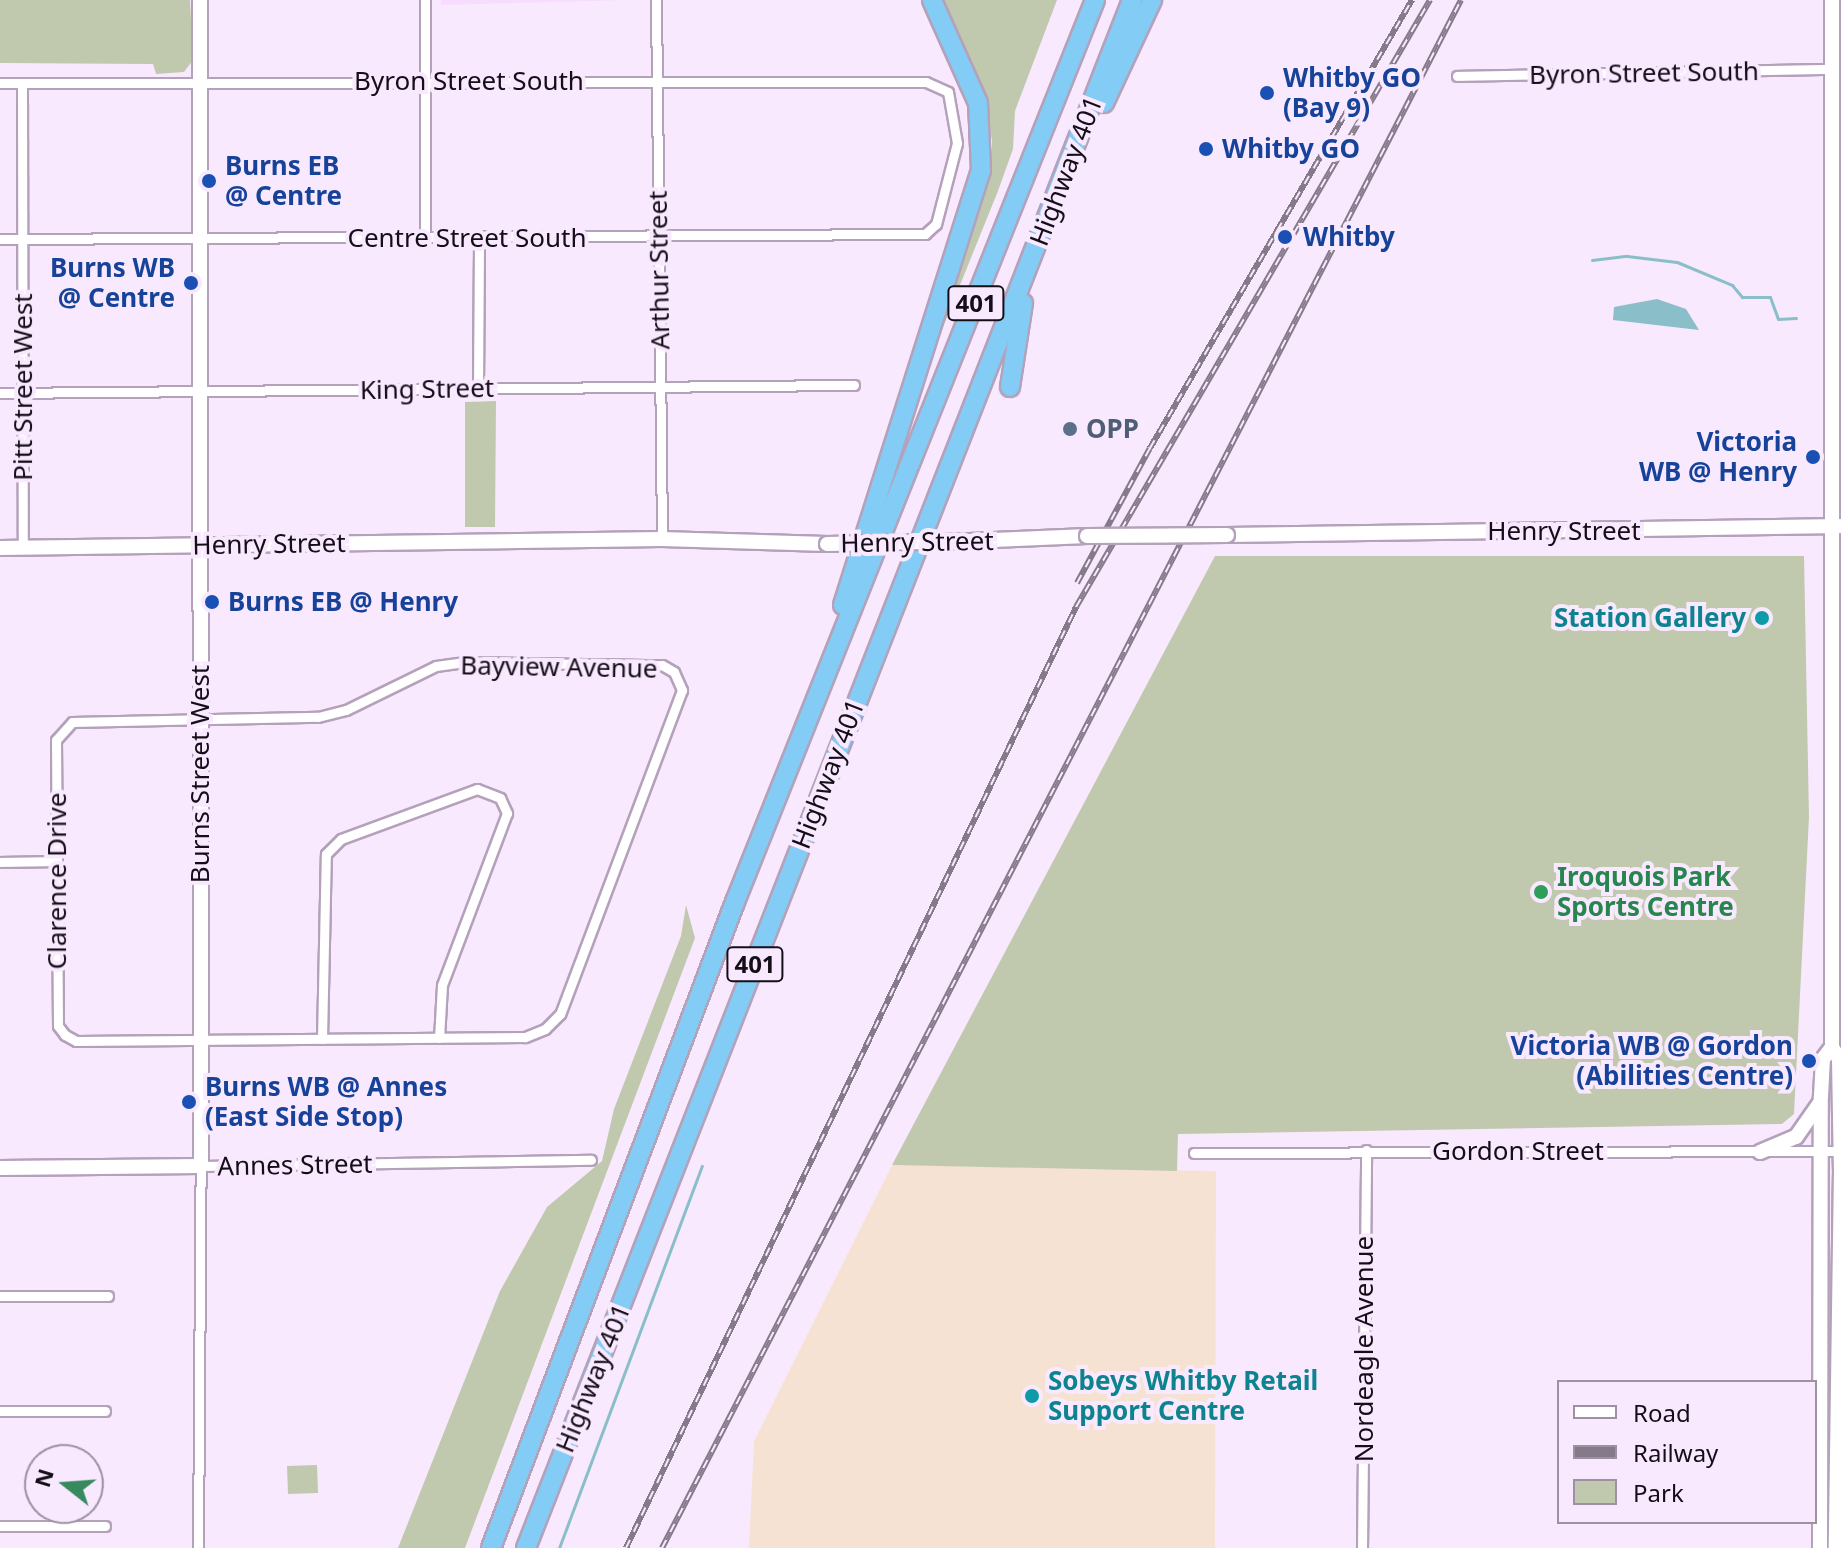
<!DOCTYPE html>
<style>
body{margin:0}
#map{position:relative;width:1841px;height:1548px;overflow:hidden;background:#f9e9ff;font-family:"Noto Sans",sans-serif}
div>[style]{position:absolute}
.built>*{inset:0;background:#f6ddfe}
.industrial>*{inset:0;background:#f5e2d2}
.green>*{inset:0;background:#c0c9ad}
.water>*{inset:0;background:#8abec8}
.stream>*{height:3px;margin:-1.5px;padding:0 1.5px;transform-origin:1.5px;border-radius:1.5px;background:#8abec8}
.roads{filter:drop-shadow(2px 0 #b4a1ba) drop-shadow(-2px 0 #b4a1ba) drop-shadow(0 2px #b4a1ba) drop-shadow(0 -2px #b4a1ba)}
.street>*{height:9px;margin:-4.5px;padding:0 4.5px;transform-origin:4.5px;border-radius:4.5px;background:#fff}
.secondary>*{height:14px;margin:-7px;padding:0 7px;transform-origin:7px;border-radius:7px;background:#fff}
.highway>*{height:18px;margin:-9px;padding:0 9px;transform-origin:9px;border-radius:9px;background:#82ccf5}
.rail>*{height:6px;margin-top:-3px;transform-origin:0;background:repeating-linear-gradient(90deg,#f9e9ff 0 9px,#857a8a 0 18px);box-sizing:border-box;border-block:2px solid #857a8a}
.bridges{filter:drop-shadow(2px 0 #b4a1ba) drop-shadow(-2px 0 #b4a1ba) drop-shadow(0 2px #b4a1ba) drop-shadow(0 -2px #b4a1ba)}
.secondary-bridge>*{height:14px;margin:-7px;padding:0 7px;transform-origin:7px;border-radius:7px;background:#fff}
.dots>*{width:22px;height:22px;translate:-50% -50%;box-sizing:border-box;border:4px solid #f9e9ff;border-radius:50%}
span{translate:-50% -50%;white-space:nowrap;text-align:center;line-height:1.15;-webkit-text-stroke:8px #f9e9ff;paint-order:stroke}
.shield-label span{padding:2px 6px;background:#f9e9ff;border:2px solid;border-radius:6px;-webkit-text-stroke-width:0}
.shield-label{font-size:24px;color:#140e17;font-weight:700}
.street-label{font-size:26px;color:#140e17}
.transit-label{font-size:26px;color:#164399;font-weight:700}
.left{translate:0 -50%;text-align:left}
.right{translate:-100% -50%;text-align:right}
.service-label{font-size:26px;color:#4e5e75;font-weight:700}
.culture-label{font-size:26px;color:#0d838f;font-weight:700}
.leisure-label{font-size:26px;color:#27864d;font-weight:700}
.legend{position:absolute;left:1557px;top:1380px;width:260px;height:144px;box-sizing:border-box;background:#f9e9ff;border:2px solid #9d91a2;margin:0;padding:10px 14px;list-style:none;font-size:24px;color:#140e17}
.legend li{display:flex;align-items:center;gap:16px;height:40px}
.legend b{width:40px;border:2px solid #9d91a2}
.north{position:absolute;left:24px;top:1444px;width:80px;height:80px;box-sizing:border-box;background:#f9e9ff;border:2px solid #9d91a2;border-radius:50%;rotate:287deg;font-size:22px;font-weight:700;line-height:32px;text-align:center;color:#140e17}
.north::after{content:'';display:block;margin:auto;width:28px;height:36px;background:#368a5d;clip-path:polygon(50% 0,100% 100%,50% 72%,0 100%)}
</style>
<div id="map">
<div class="built">
<i style="clip-path:polygon(441px 0,629px 0,441px 5px)"></i>
</div>
<div class="industrial">
<i style="clip-path:polygon(892px 1165px,1216px 1171px,1215px 1548px,749px 1548px,754px 1441px)"></i>
</div>
<div class="green">
<i style="clip-path:polygon(0 0,190px 0,193px 60px,184px 72px,156px 74px,153px 64px,0 63px)"></i>
<i style="clip-path:polygon(943px 0,1057px 0,1015px 111px,1013px 149px,998px 191px,920px 384px,988px 180px,992px 141px,985px 95px)"></i>
<i style="clip-path:polygon(496px 401px,495px 527px,465px 527px,465px 402px)"></i>
<i style="clip-path:polygon(1215px 556px,1804px 556px,1809px 817px,1794px 1114px,1782px 1124px,1178px 1134px,1177px 1171px,892px 1165px)"></i>
<i style="clip-path:polygon(686px 905px,695px 938px,465px 1548px,398px 1548px,500px 1291px,547px 1207px,602px 1161px,614px 1109px,681px 936px)"></i>
<i style="clip-path:polygon(317px 1465px,318px 1493px,288px 1494px,287px 1466px)"></i>
</div>
<div class="water">
<i style="clip-path:polygon(1657px 299px,1686px 309px,1699px 330px,1613px 320px,1614px 307px)"></i>
</div>
<div class="stream">
<i style="left:1592px;top:260px;width:35px;rotate:-7deg"></i>
<i style="left:1627px;top:256px;width:50px;rotate:6.8deg"></i>
<i style="left:1677px;top:262px;width:60px;rotate:22.7deg"></i>
<i style="left:1732px;top:285px;width:16px;rotate:50deg"></i>
<i style="left:1742px;top:297px;width:28px"></i>
<i style="left:1770px;top:297px;width:23px;rotate:70deg"></i>
<i style="left:1778px;top:319px;width:18px;rotate:-3deg"></i>
<i style="left:559px;top:1548px;width:408px;rotate:-69.5deg"></i>
</div>
<div class="roads">
<div class="street">
<i style="left:656px;top:0;width:539px;rotate:89.36deg"></i>
<i style="left:1457px;top:76px;width:374px;rotate:-1.1deg"></i>
<i style="left:0;top:83px;width:926px;rotate:-0.06deg"></i>
<i style="left:926px;top:82px;width:24px;rotate:24deg"></i>
<i style="left:948px;top:92px;width:52px;rotate:80deg"></i>
<i style="left:957px;top:143px;width:84px;rotate:104.5deg"></i>
<i style="left:936px;top:224px;width:15px;rotate:138deg"></i>
<i style="left:925px;top:234px;width:925px;rotate:179.69deg"></i>
<i style="left:22px;top:83px;width:464px;rotate:89.9deg"></i>
<i style="left:425px;top:239px;width:239px;rotate:-90deg"></i>
<i style="left:478px;top:388px;width:150px;rotate:-89.6deg"></i>
<i style="left:0;top:393px;width:854px;rotate:-0.54deg"></i>
<i style="left:463px;top:662px;width:199px;rotate:0.9deg"></i>
<i style="left:662px;top:665px;width:14px;rotate:30deg"></i>
<i style="left:674px;top:672px;width:20px;rotate:66deg"></i>
<i style="left:682px;top:690px;width:346px;rotate:110.6deg"></i>
<i style="left:560px;top:1014px;width:21px;rotate:135deg"></i>
<i style="left:545px;top:1029px;width:22px;rotate:158deg"></i>
<i style="left:525px;top:1037px;width:449px;rotate:179.5deg"></i>
<i style="left:76px;top:1041px;width:13px;rotate:-151deg"></i>
<i style="left:65px;top:1035px;width:11px;rotate:-128deg"></i>
<i style="left:58px;top:1026px;width:286px;rotate:-90.4deg"></i>
<i style="left:56px;top:740px;width:24px;rotate:-48deg"></i>
<i style="left:72px;top:722px;width:246px;rotate:-1.2deg"></i>
<i style="left:318px;top:717px;width:29px;rotate:-14deg"></i>
<i style="left:346px;top:710px;width:100px;rotate:-26.1deg"></i>
<i style="left:436px;top:666px;width:27px;rotate:-8deg"></i>
<i style="left:0;top:862px;width:57px;rotate:-1deg"></i>
<i style="left:322px;top:1039px;width:185px;rotate:-88.8deg"></i>
<i style="left:326px;top:854px;width:21px;rotate:-45deg"></i>
<i style="left:341px;top:839px;width:145px;rotate:-20.2deg"></i>
<i style="left:477px;top:789px;width:25px;rotate:21deg"></i>
<i style="left:500px;top:798px;width:17px;rotate:65deg"></i>
<i style="left:507px;top:813px;width:184px;rotate:110.7deg"></i>
<i style="left:442px;top:985px;width:53px;rotate:93.2deg"></i>
<i style="left:1194px;top:1153px;width:647px;rotate:-0.18deg"></i>
<i style="left:0;top:1296px;width:108px"></i>
<i style="left:0;top:1411px;width:105px"></i>
<i style="left:0;top:1526px;width:105px"></i>
<i style="left:198px;top:1548px;width:382px;rotate:-89.6deg"></i>
<i style="left:201px;top:1166px;width:390px;rotate:-0.9deg"></i>
<i style="left:1362px;top:1548px;width:398px;rotate:-89.4deg"></i>
</div>
<div class="secondary">
<i style="left:1832px;top:0;width:1047px;rotate:90deg"></i>
<i style="left:1832px;top:1047px;width:14px;rotate:60deg"></i>
<i style="left:1839px;top:1059px;width:110px;rotate:89deg"></i>
<i style="left:1841px;top:1169px;width:379px;rotate:90.8deg"></i>
<i style="left:1227px;top:535px;width:614px;rotate:-0.84deg"></i>
<i style="left:970px;top:541px;width:117px;rotate:-2.4deg"></i>
<i style="left:0;top:548px;width:662px;rotate:-0.78deg"></i>
<i style="left:662px;top:539px;width:165px;rotate:1.7deg"></i>
<i style="left:1760px;top:1152px;width:39px;rotate:-23deg"></i>
<i style="left:1796px;top:1137px;width:40px;rotate:-55.1deg"></i>
<i style="left:0;top:1168px;width:201px;rotate:-0.6deg"></i>
<i style="left:201px;top:1166px;width:1166px;rotate:-90.05deg"></i>
<i style="left:1820px;top:1548px;width:452px;rotate:-89.9deg"></i>
<i style="left:1821px;top:1096px;width:37px;rotate:-87deg"></i>
<i style="left:1823px;top:1059px;width:15px;rotate:-53deg"></i>
</div>
<div class="highway">
<i style="left:1104px;top:103px;width:114px;rotate:-65deg"></i>
<i style="left:1010px;top:387px;width:85px;rotate:-81.2deg"></i>
<i style="left:843px;top:605px;width:455px;rotate:-72.4deg"></i>
<i style="left:981px;top:171px;width:68px;rotate:-92.5deg"></i>
<i style="left:978px;top:103px;width:113px;rotate:-114.1deg"></i>
<i style="left:491px;top:1548px;width:691px;rotate:-69.31deg"></i>
<i style="left:735px;top:902px;width:971px;rotate:-68.24deg"></i>
<i style="left:526px;top:1548px;width:1662px;rotate:-68.62deg"></i>
</div>
</div>
<div class="rail">
<i style="left:1077px;top:583px;width:153px;rotate:-61.6deg"></i>
<i style="left:1150px;top:448px;width:519px;rotate:-59.68deg"></i>
<i style="left:626px;top:1548px;width:1043px;rotate:-64.44deg"></i>
<i style="left:1076px;top:607px;width:703px;rotate:-59.75deg"></i>
<i style="left:662px;top:1548px;width:1742px;rotate:-62.7deg"></i>
</div>
<div class="bridges">
<div class="secondary-bridge">
<i style="left:1087px;top:536px;width:140px;rotate:-0.4deg"></i>
<i style="left:827px;top:544px;width:143px;rotate:-1.2deg"></i>
</div>
</div>
<div class="dots">
<i style="left:1267px;top:93px;background:#1a4fb4"></i>
<i style="left:1206px;top:149px;background:#1a4fb4"></i>
<i style="left:209px;top:181px;background:#1a4fb4"></i>
<i style="left:1285px;top:237px;background:#1a4fb4"></i>
<i style="left:191px;top:283px;background:#1a4fb4"></i>
<i style="left:1070px;top:429px;background:#5c6f8a"></i>
<i style="left:1813px;top:457px;background:#1a4fb4"></i>
<i style="left:212px;top:602px;background:#1a4fb4"></i>
<i style="left:1762px;top:618px;background:#0f9aa8"></i>
<i style="left:1541px;top:892px;background:#2e9e5b"></i>
<i style="left:1809px;top:1061px;background:#1a4fb4"></i>
<i style="left:189px;top:1102px;background:#1a4fb4"></i>
<i style="left:1032px;top:1396px;background:#0f9aa8"></i>
</div>
<div class="shield-label">
<span style="left:976px;top:303px">401</span>
<span style="left:755px;top:964px">401</span>
</div>
<div class="street-label">
<span style="left:1644px;top:73px;rotate:-1deg">Byron Street South</span>
<span style="left:469px;top:81px">Byron Street South</span>
<span style="left:1066px;top:171px;rotate:-69deg">Highway 401</span>
<span style="left:467px;top:238px">Centre Street South</span>
<span style="left:659px;top:270px;rotate:-91deg">Arthur Street</span>
<span style="left:23px;top:387px;rotate:-90deg">Pitt Street West</span>
<span style="left:427px;top:389px;rotate:-1deg">King Street</span>
<span style="left:1564px;top:531px">Henry Street</span>
<span style="left:917px;top:542px;rotate:-1deg">Henry Street</span>
<span style="left:269px;top:544px;rotate:-1deg">Henry Street</span>
<span style="left:559px;top:667px;rotate:1deg">Bayview Avenue</span>
<span style="left:200px;top:774px;rotate:-90deg">Burns Street West</span>
<span style="left:828px;top:774px;rotate:-69deg">Highway 401</span>
<span style="left:57px;top:881px;rotate:-90deg">Clarence Drive</span>
<span style="left:1518px;top:1151px">Gordon Street</span>
<span style="left:295px;top:1165px;rotate:-1deg">Annes Street</span>
<span style="left:1364px;top:1349px;rotate:-90deg">Nordeagle Avenue</span>
<span style="left:593px;top:1378px;rotate:-68deg">Highway 401</span>
</div>
<div class="transit-label">
<span class="left" style="left:1283px;top:93px">Whitby GO<br>(Bay 9)</span>
<span class="left" style="left:1222px;top:149px">Whitby GO</span>
<span class="left" style="left:225px;top:181px">Burns EB<br>@ Centre</span>
<span class="left" style="left:1303px;top:237px">Whitby</span>
<span class="right" style="left:175px;top:283px">Burns WB<br>@ Centre</span>
<span class="right" style="left:1797px;top:457px">Victoria<br>WB @ Henry</span>
<span class="left" style="left:228px;top:602px">Burns EB @ Henry</span>
<span class="right" style="left:1793px;top:1061px">Victoria WB @ Gordon<br>(Abilities Centre)</span>
<span class="left" style="left:205px;top:1102px">Burns WB @ Annes<br>(East Side Stop)</span>
</div>
<div class="service-label">
<span class="left" style="left:1086px;top:429px">OPP</span>
</div>
<div class="culture-label">
<span class="right" style="left:1746px;top:618px">Station Gallery</span>
<span class="left" style="left:1048px;top:1396px">Sobeys Whitby Retail<br>Support Centre</span>
</div>
<div class="leisure-label">
<span class="left" style="left:1557px;top:892px">Iroquois Park<br>Sports Centre</span>
</div>
<ul class="legend">
<li><b style="height:10px;background:#fff"></b>Road</li>
<li><b style="height:10px;background:#857a8a"></b>Railway</li>
<li><b style="height:22px;background:#c0c9ad"></b>Park</li>
</ul>
<div class="north">N</div>
</div>
